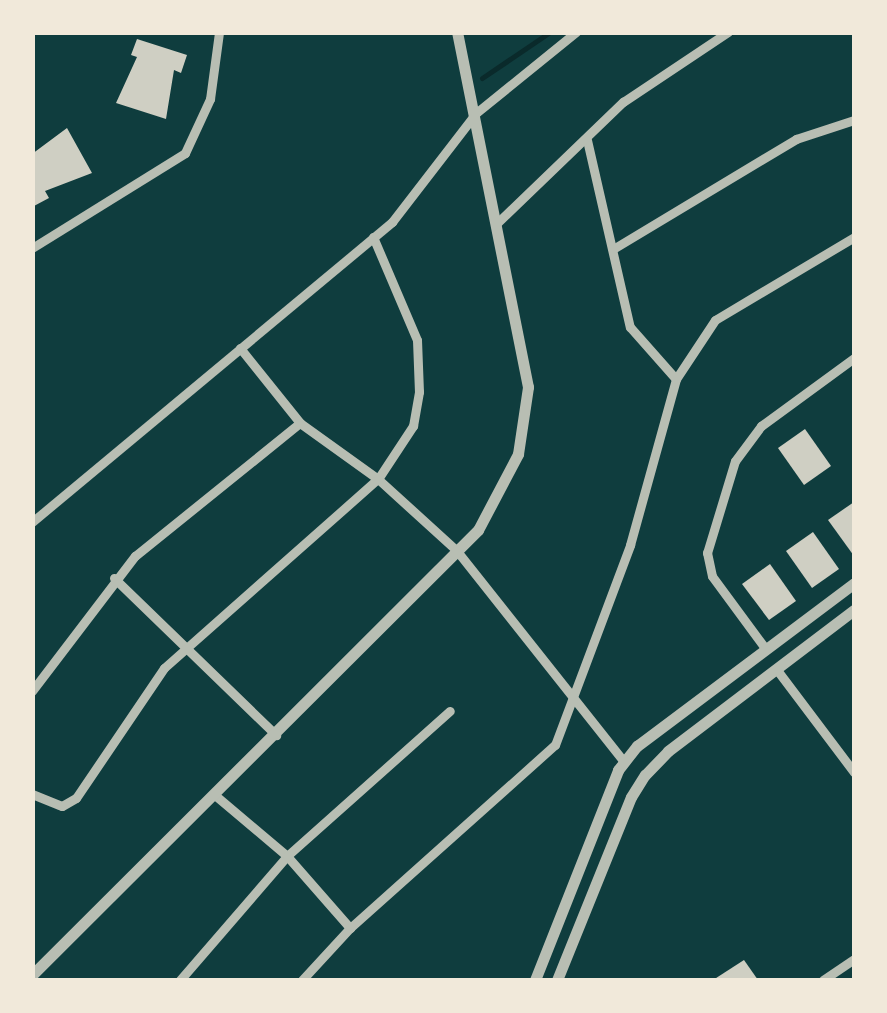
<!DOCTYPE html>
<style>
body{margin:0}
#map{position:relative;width:887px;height:1013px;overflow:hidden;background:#0f3d3e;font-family:"Fira Sans Condensed",sans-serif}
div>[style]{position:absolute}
.stream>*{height:5px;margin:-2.5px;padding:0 2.5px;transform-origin:2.5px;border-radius:2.5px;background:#0a2a2b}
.building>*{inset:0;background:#cfcfc3}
.minor>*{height:9px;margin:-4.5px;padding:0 4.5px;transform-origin:4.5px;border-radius:4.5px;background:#b8beb3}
.tertiary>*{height:11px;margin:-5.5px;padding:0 5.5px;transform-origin:5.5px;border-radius:5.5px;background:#b8beb3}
span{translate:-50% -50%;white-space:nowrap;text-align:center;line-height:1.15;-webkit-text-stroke:9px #f1e9da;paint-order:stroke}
.frame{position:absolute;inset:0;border:35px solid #f1e9da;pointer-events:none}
</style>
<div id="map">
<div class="stream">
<i style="left:482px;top:78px;width:82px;rotate:-34.1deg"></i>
</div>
<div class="building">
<i style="clip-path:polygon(137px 39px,187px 55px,181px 73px,174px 70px,166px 119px,116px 103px,137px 57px,131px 55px)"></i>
<i style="clip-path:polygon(67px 128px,92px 173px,45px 191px,49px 198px,34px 206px,32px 154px)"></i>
<i style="clip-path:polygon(805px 429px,831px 466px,804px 485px,778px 448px)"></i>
<i style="clip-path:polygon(854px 502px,854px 556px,828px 520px)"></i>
<i style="clip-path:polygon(813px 532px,839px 569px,812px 588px,786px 551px)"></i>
<i style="clip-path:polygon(770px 564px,796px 601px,769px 620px,742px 584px)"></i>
<i style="clip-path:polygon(744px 960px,758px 980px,713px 980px)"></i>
</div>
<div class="minor">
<i style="left:587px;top:140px;width:192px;rotate:77.1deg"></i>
<i style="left:630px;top:327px;width:69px;rotate:48.5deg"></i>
<i style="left:495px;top:225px;width:178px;rotate:-43.9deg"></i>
<i style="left:623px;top:102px;width:126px;rotate:-33.7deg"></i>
<i style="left:32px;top:248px;width:180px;rotate:-31.8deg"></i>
<i style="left:185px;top:153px;width:60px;rotate:-65.2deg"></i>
<i style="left:210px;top:99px;width:68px;rotate:-82.3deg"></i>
<i style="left:613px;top:249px;width:214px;rotate:-31deg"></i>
<i style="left:796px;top:139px;width:61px;rotate:-18.1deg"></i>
<i style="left:240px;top:348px;width:96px;rotate:51.3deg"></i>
<i style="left:300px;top:423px;width:96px;rotate:35.7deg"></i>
<i style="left:378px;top:479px;width:107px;rotate:42.3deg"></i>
<i style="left:457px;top:551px;width:269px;rotate:51.6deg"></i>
<i style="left:32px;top:522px;width:469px;rotate:-39.8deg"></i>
<i style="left:392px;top:222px;width:138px;rotate:-52.4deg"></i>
<i style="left:476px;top:113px;width:129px;rotate:-39deg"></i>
<i style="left:114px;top:578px;width:226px;rotate:44.1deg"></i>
<i style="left:765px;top:648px;width:89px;rotate:-126.4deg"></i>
<i style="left:712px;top:576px;width:24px;rotate:-102deg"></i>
<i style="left:707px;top:553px;width:96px;rotate:-73.1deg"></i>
<i style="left:735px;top:461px;width:44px;rotate:-53.4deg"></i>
<i style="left:761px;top:426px;width:115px;rotate:-36.2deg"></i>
<i style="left:777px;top:670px;width:128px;rotate:53deg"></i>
<i style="left:32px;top:691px;width:170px;rotate:-52.7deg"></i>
<i style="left:135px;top:556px;width:212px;rotate:-38.9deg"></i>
<i style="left:32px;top:794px;width:32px;rotate:22deg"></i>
<i style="left:62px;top:806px;width:16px;rotate:-30deg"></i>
<i style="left:76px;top:798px;width:157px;rotate:-55.9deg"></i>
<i style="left:164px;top:668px;width:286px;rotate:-41.5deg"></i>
<i style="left:378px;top:479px;width:64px;rotate:-56.6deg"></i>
<i style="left:413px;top:426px;width:35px;rotate:-80deg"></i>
<i style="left:419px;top:392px;width:52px;rotate:-92.2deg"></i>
<i style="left:417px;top:340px;width:112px;rotate:-113.1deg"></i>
<i style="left:216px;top:796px;width:93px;rotate:40.2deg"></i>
<i style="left:287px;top:856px;width:96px;rotate:48.8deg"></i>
<i style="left:180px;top:980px;width:164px;rotate:-49.2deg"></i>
<i style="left:287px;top:856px;width:218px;rotate:-41.7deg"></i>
<i style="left:302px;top:980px;width:71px;rotate:-47.3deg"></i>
<i style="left:350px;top:928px;width:275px;rotate:-41.8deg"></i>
<i style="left:555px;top:745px;width:214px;rotate:-69.4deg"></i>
<i style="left:630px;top:545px;width:172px;rotate:-74.5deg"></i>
<i style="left:676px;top:379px;width:71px;rotate:-56.5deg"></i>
<i style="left:715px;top:320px;width:162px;rotate:-30.8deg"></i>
<i style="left:823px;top:980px;width:37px;rotate:-34deg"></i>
</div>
<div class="tertiary">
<i style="left:32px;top:975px;width:630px;rotate:-44.94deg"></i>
<i style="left:478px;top:530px;width:86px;rotate:-62.2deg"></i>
<i style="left:518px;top:454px;width:68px;rotate:-81.5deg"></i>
<i style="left:528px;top:387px;width:362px;rotate:-101.3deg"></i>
<i style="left:535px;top:980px;width:226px;rotate:-68.4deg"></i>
<i style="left:618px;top:770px;width:31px;rotate:-52deg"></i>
<i style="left:637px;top:746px;width:271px;rotate:-36.9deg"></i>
<i style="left:557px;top:980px;width:197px;rotate:-68deg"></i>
<i style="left:631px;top:797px;width:26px;rotate:-58deg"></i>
<i style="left:645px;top:775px;width:33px;rotate:-46deg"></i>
<i style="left:668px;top:751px;width:233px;rotate:-37.2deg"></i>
</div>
<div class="frame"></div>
</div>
